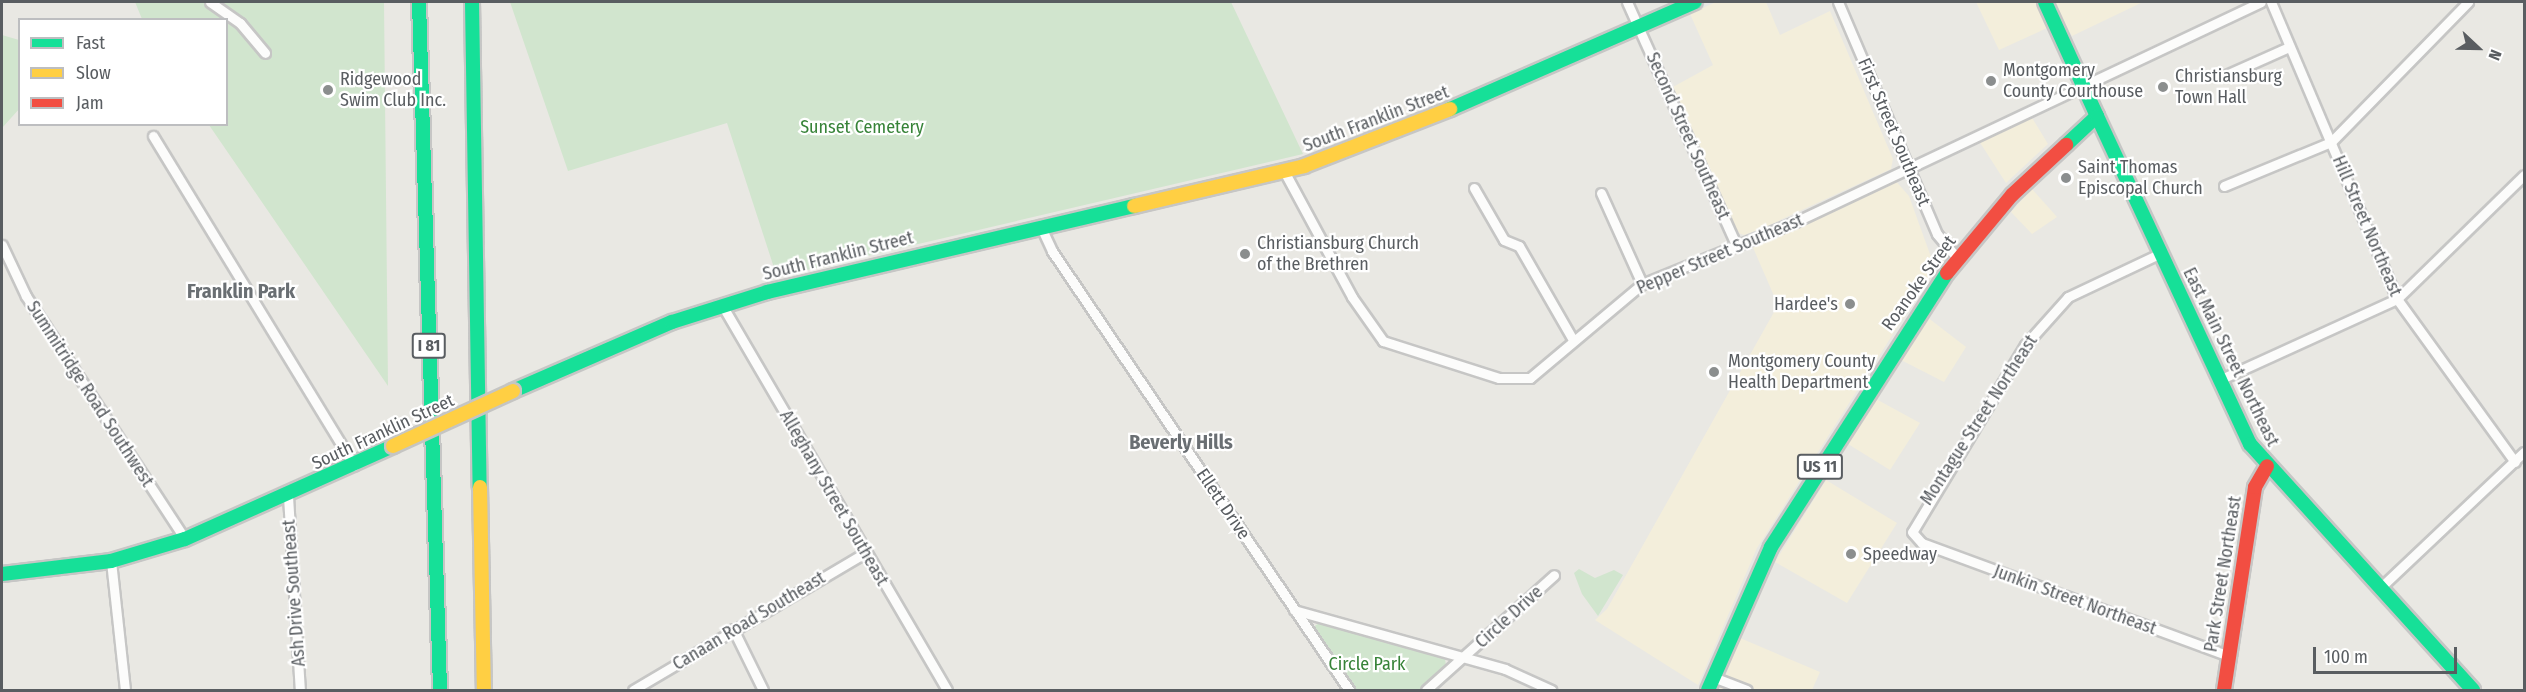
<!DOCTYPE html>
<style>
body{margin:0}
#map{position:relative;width:2526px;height:692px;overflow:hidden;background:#e9e8e3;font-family:"Fira Sans Condensed",sans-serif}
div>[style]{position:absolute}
.commercial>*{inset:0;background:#f3eedb}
.green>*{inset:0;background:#d1e5ce}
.roads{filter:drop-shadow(2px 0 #c6c6c5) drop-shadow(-2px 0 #c6c6c5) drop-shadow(0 2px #c6c6c5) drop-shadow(0 -2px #c6c6c5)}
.street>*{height:9px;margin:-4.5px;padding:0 4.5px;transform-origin:4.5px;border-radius:4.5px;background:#fcfcfb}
.fast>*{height:14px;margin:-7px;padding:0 7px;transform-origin:7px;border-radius:7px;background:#16e098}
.slow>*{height:14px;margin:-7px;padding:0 7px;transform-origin:7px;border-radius:7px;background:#ffcf43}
.jam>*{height:14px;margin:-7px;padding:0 7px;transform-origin:7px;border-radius:7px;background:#f24e42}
.bridges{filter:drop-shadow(2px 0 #c5c5c3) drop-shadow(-2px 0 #c5c5c3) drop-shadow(0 2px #c5c5c3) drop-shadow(0 -2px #c5c5c3)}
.slow-bridge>*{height:14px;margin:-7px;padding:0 7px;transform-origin:7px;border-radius:7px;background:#ffcf43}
.dots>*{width:16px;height:16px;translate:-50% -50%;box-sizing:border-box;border:3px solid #fff;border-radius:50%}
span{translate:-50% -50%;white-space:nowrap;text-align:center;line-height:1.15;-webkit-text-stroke:4.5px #fff;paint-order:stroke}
.shield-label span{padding:2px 4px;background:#fff;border:2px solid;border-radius:4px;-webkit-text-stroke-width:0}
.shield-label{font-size:16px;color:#595d61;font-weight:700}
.poi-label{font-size:18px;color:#595d61}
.left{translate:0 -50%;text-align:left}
.right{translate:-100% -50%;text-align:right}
.street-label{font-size:18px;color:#595d61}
.park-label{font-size:18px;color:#378338}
.neighbourhood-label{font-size:20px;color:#6a6f73;font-weight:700}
.frame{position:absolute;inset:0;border:3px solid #595d61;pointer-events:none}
.legend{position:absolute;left:18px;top:18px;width:210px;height:108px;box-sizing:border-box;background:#fff;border:2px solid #bdbec0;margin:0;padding:8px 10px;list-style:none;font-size:18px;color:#595d61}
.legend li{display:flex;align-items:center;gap:12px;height:30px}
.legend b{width:30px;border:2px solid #bdbec0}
.north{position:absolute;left:2448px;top:18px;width:60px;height:60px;-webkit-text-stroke:4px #fff;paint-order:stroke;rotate:112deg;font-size:16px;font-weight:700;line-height:24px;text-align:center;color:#595d61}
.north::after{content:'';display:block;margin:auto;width:21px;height:27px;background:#595d61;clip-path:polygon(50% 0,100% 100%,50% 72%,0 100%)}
.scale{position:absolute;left:2313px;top:647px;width:144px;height:27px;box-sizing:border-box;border:3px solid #595d61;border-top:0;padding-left:8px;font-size:18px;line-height:21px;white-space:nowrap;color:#595d61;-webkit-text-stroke:4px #fff;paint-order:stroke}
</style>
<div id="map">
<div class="commercial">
<i style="clip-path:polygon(1716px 2px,1766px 2px,1780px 35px,1830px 11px,1893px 159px,1891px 169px,1763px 228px,1744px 235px,1735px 232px,1671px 88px,1713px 65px,1690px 14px)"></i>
<i style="clip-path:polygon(1976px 2px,2035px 2px,2047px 28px,1999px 50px)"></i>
<i style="clip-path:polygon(2053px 2px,2143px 2px,2072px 36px)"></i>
<i style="clip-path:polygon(2031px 116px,2048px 144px,2006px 183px,1979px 141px)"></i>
<i style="clip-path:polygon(1894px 179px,1909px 196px,1935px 268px,1757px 548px,1698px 685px,1595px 620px,1607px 609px,1778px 305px,1751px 243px)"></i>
<i style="clip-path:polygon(2032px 189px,2057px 217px,2032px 234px,2011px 212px)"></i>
<i style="clip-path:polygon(1927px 317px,1966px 347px,1944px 382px,1901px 360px)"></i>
<i style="clip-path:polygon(1876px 399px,1920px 423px,1890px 470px,1848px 444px)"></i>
<i style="clip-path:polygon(1826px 480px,1897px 523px,1847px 603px,1775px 562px)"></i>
<i style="clip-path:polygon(1740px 638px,1820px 672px,1812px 690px,1720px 690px)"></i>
</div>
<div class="green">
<i style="clip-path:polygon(135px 2px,384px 2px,388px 386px,209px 125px,226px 124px,226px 20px,142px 19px)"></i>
<i style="clip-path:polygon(510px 2px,1231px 2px,1303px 154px,777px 277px,727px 123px,568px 171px)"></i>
<i style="clip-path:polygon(2px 35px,19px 40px,20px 108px,2px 128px)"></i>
<i style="clip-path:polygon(1579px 569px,1595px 578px,1614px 570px,1623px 575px,1598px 616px,1582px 594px,1574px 573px)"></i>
<i style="clip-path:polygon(1319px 623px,1445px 658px,1446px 666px,1419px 690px,1353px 690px,1312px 628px)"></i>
</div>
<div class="roads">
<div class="street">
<i style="left:210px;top:2px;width:37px;rotate:35deg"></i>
<i style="left:240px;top:23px;width:39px;rotate:50deg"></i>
<i style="left:1627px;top:2px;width:265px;rotate:65.8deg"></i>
<i style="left:1838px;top:2px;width:252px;rotate:66.9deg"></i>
<i style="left:1937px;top:234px;width:31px;rotate:50deg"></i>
<i style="left:2271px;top:2px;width:323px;rotate:67deg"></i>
<i style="left:2397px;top:299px;width:201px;rotate:54.1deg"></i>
<i style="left:2226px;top:75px;width:69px;rotate:-24deg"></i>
<i style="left:153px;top:136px;width:386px;rotate:58.6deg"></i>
<i style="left:1284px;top:171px;width:143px;rotate:61.6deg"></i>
<i style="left:1352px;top:297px;width:54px;rotate:54.8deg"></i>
<i style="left:1383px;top:341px;width:122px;rotate:17.7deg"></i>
<i style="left:1499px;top:378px;width:31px"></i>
<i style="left:1530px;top:378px;width:146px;rotate:-40deg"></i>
<i style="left:1642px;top:284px;width:165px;rotate:-22.1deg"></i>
<i style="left:1795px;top:222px;width:515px;rotate:-25.27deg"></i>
<i style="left:2224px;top:186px;width:116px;rotate:-22.4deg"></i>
<i style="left:2331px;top:142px;width:196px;rotate:-45.6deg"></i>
<i style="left:1474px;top:188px;width:60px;rotate:60deg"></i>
<i style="left:1504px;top:240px;width:16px;rotate:22deg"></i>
<i style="left:1519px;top:246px;width:108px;rotate:60.1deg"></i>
<i style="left:1601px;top:193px;width:100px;rotate:65.7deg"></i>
<i style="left:1040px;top:225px;width:29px;rotate:65deg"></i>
<i style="left:1052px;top:251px;width:530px;rotate:55.92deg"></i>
<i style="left:2px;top:245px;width:56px;rotate:64.8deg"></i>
<i style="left:26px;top:296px;width:290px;rotate:56.8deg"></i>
<i style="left:2161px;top:253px;width:103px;rotate:154.7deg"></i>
<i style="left:2068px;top:297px;width:64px;rotate:131.9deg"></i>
<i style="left:2025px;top:345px;width:218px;rotate:121.1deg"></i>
<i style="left:1912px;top:532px;width:15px;rotate:48deg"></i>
<i style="left:1922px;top:543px;width:327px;rotate:20.2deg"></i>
<i style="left:722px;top:305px;width:446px;rotate:59.7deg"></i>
<i style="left:2219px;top:380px;width:196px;rotate:-24.5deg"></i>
<i style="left:2397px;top:299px;width:177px;rotate:-44.3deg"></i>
<i style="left:288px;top:496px;width:194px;rotate:86.5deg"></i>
<i style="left:111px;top:561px;width:130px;rotate:83.8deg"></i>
<i style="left:2380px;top:588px;width:198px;rotate:-43.4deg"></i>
<i style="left:1294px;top:610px;width:219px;rotate:15.6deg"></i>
<i style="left:1505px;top:669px;width:51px;rotate:24.5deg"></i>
<i style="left:733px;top:629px;width:68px;rotate:63.8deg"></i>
<i style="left:1713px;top:677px;width:36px;rotate:21deg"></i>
<i style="left:633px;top:690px;width:269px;rotate:-30.6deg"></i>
<i style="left:1426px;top:690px;width:172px;rotate:-41.9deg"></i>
</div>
<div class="fast">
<i style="left:419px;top:2px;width:688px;rotate:88.25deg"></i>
<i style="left:472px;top:2px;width:485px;rotate:89.1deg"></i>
<i style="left:2045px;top:2px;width:125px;rotate:65.5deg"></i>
<i style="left:2097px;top:116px;width:42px;rotate:136.9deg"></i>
<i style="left:1450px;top:109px;width:267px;rotate:-23.6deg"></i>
<i style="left:2097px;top:116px;width:362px;rotate:65deg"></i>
<i style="left:2250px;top:444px;width:332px;rotate:47.8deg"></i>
<i style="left:513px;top:391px;width:173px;rotate:-23.5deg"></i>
<i style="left:672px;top:322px;width:100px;rotate:-17.5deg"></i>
<i style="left:767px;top:292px;width:377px;rotate:-13.2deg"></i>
<i style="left:2px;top:574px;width:110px;rotate:-6.8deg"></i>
<i style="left:111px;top:561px;width:77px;rotate:-16.6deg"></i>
<i style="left:185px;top:539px;width:228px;rotate:-24.1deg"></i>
<i style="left:1708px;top:690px;width:156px;rotate:-66.2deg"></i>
<i style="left:1771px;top:547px;width:326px;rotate:-57.3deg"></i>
</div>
<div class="slow">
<i style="left:1134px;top:206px;width:175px;rotate:-13.2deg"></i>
<i style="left:1304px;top:166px;width:157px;rotate:-21.3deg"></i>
<i style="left:480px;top:487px;width:203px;rotate:88.9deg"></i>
</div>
<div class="jam">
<i style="left:1947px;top:273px;width:102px;rotate:-50.2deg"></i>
<i style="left:2012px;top:195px;width:74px;rotate:-42.8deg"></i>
<i style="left:2224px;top:690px;width:205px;rotate:-81.3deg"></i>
<i style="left:2255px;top:487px;width:24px;rotate:-60deg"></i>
</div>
</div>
<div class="bridges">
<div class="slow-bridge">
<i style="left:393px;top:446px;width:132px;rotate:-24.6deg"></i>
</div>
</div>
<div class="dots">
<i style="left:1991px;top:81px;background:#8b8e8e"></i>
<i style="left:2163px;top:87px;background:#8b8e8e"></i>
<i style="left:328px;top:90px;background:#8b8e8e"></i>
<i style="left:2066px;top:178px;background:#8b8e8e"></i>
<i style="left:1245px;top:254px;background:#8b8e8e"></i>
<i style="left:1850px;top:304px;background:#8b8e8e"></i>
<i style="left:1714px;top:372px;background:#8b8e8e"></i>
<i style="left:1851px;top:554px;background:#8b8e8e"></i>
</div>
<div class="shield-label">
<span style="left:429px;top:346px">I 81</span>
<span style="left:1820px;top:467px">US 11</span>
</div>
<div class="poi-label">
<span class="left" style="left:2003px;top:81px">Montgomery<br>County Courthouse</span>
<span class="left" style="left:2175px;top:87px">Christiansburg<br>Town Hall</span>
<span class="left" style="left:340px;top:90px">Ridgewood<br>Swim Club Inc.</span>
<span class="left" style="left:2078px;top:178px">Saint Thomas<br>Episcopal Church</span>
<span class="left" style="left:1257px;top:254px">Christiansburg Church<br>of the Brethren</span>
<span class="right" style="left:1838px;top:304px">Hardee's</span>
<span class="left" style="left:1728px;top:372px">Montgomery County<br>Health Department</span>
<span class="left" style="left:1863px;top:554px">Speedway</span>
</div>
<div class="street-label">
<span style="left:1376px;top:119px;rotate:-21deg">South Franklin Street</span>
<span style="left:1894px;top:132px;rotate:67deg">First Street Southeast</span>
<span style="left:1688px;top:136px;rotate:66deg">Second Street Southeast</span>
<span style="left:2367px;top:226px;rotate:67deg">Hill Street Northeast</span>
<span style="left:1720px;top:254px;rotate:-23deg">Pepper Street Southeast</span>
<span style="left:838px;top:256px;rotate:-14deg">South Franklin Street</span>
<span style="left:1919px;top:283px;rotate:-54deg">Roanoke Street</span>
<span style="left:2231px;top:357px;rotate:64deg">East Main Street Northeast</span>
<span style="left:90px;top:394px;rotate:57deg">Summitridge Road Southwest</span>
<span style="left:1979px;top:420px;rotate:-57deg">Montague Street Northeast</span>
<span style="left:383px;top:432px;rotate:-25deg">South Franklin Street</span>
<span style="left:834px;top:498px;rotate:60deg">Alleghany Street Southeast</span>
<span style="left:1223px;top:504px;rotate:56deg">Ellett Drive</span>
<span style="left:2223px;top:574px;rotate:-81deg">Park Street Northeast</span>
<span style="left:294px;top:593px;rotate:-94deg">Ash Drive Southeast</span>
<span style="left:2075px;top:600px;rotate:20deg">Junkin Street Northeast</span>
<span style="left:1509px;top:617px;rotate:-42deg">Circle Drive</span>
<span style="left:749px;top:621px;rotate:-31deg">Canaan Road Southeast</span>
</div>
<div class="park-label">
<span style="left:862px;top:127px">Sunset Cemetery</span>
<span style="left:1367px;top:664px">Circle Park</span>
</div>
<div class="neighbourhood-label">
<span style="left:241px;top:291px">Franklin Park</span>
<span style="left:1181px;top:442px">Beverly Hills</span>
</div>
<div class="frame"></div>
<ul class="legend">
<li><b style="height:8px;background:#16e098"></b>Fast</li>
<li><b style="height:8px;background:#ffcf43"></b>Slow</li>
<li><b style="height:8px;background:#f24e42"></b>Jam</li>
</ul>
<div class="north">N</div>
<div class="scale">100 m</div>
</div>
